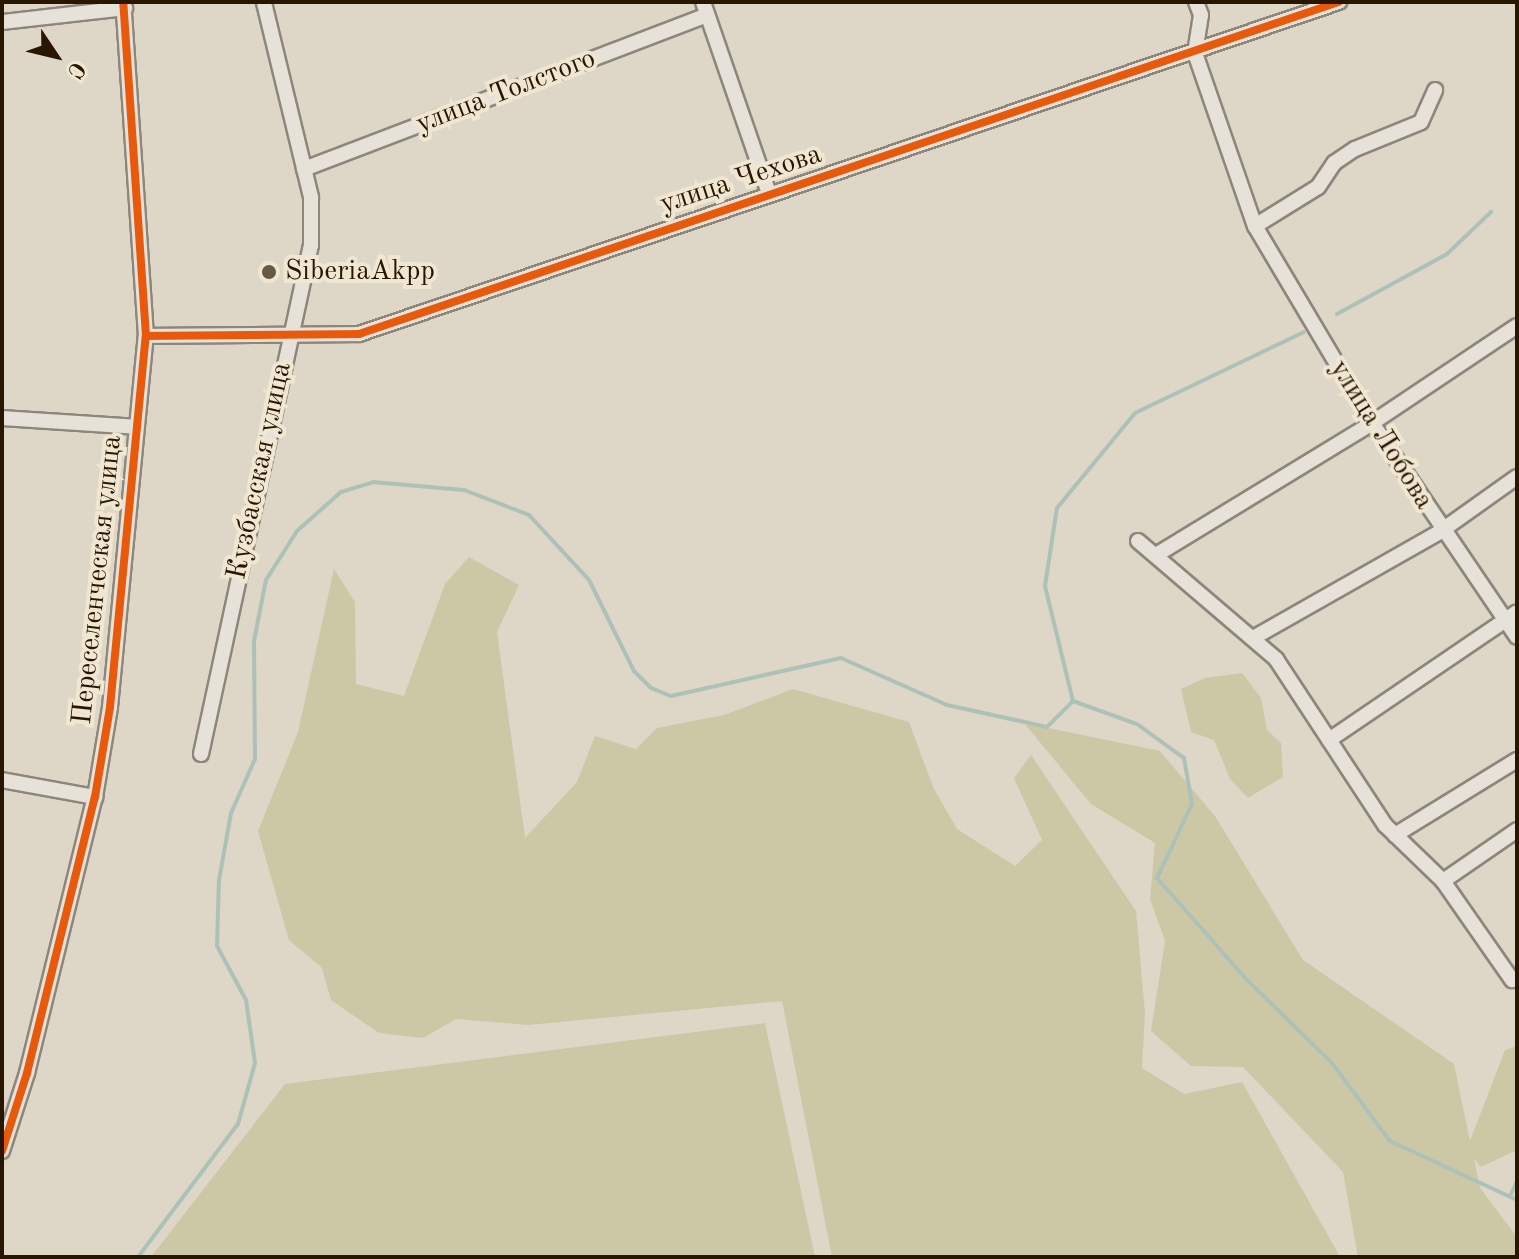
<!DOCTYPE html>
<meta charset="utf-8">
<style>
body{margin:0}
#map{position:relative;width:1519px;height:1259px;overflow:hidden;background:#ded6c6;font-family:"Old Standard TT",serif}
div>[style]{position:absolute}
.green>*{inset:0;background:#ccc8a6}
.stream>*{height:4px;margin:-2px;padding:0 2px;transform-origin:2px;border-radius:2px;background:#acc2b8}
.roads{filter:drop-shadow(2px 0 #8d867b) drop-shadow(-2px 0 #8d867b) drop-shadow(0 2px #8d867b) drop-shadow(0 -2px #8d867b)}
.minor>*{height:14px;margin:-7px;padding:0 7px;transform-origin:7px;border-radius:7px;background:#e6e1d9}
.cycleway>*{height:8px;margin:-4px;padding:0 4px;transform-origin:4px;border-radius:4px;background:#e8590c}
.dots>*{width:22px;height:22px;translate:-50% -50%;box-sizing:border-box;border:4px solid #f0e7d3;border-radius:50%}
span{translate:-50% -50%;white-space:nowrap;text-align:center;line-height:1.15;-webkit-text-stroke:8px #f0e7d3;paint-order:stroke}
.street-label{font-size:28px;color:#291600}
.poi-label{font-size:28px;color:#291600}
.left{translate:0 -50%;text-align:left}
.frame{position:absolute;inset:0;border:4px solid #291600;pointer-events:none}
.north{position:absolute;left:16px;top:16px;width:80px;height:80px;-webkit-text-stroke:6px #f0e7d3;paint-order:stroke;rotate:125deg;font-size:22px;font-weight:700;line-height:32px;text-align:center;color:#291600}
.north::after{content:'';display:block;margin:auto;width:28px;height:36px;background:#291600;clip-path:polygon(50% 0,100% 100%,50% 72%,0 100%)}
</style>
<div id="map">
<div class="green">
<i style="clip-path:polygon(469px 557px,519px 585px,497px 632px,525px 838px,577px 782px,595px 736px,636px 749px,657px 728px,724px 715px,793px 689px,909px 722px,933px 787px,957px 829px,1015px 866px,1042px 840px,1014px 778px,1031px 755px,1136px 911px,1145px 1013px,1142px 1068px,1184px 1094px,1242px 1082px,1340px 1257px,832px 1257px,782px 1001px,528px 1025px,456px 1019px,423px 1038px,379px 1033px,331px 1000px,322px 968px,289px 940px,258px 831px,298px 732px,334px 569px,355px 602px,356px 684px,404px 696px,445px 584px)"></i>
<i style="clip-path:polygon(1242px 673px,1261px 698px,1267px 730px,1281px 743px,1283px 777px,1248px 798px,1230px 779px,1214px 740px,1191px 732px,1181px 689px,1205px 678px)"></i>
<i style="clip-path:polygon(1024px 723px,1160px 751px,1215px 816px,1303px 960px,1454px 1064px,1470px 1141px,1505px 1050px,1517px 1046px,1517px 1150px,1481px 1167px,1474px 1159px,1480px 1188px,1517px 1237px,1517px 1257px,1358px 1257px,1343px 1172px,1243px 1067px,1191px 1066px,1151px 1031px,1165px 941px,1150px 899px,1155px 843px,1091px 804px)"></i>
<i style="clip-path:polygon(765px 1023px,815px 1257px,151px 1257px,285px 1084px)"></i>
</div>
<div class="stream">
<i style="left:1337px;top:314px;width:125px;rotate:-28.6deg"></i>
<i style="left:1447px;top:254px;width:61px;rotate:-43.7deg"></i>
<i style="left:1073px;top:701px;width:118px;rotate:-103.7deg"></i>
<i style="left:1045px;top:586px;width:79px;rotate:-81.3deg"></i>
<i style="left:1057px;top:508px;width:123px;rotate:-50.6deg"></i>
<i style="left:1135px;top:413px;width:187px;rotate:-25.6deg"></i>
<i style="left:1510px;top:1196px;width:17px;rotate:-65deg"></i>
<i style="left:138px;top:1257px;width:166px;rotate:-53.1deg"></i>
<i style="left:238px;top:1124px;width:63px;rotate:-74.4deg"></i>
<i style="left:255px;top:1063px;width:64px;rotate:-98.1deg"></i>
<i style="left:246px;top:1000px;width:61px;rotate:-118.2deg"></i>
<i style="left:217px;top:946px;width:66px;rotate:-88.3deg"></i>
<i style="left:219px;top:880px;width:68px;rotate:-79.8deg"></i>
<i style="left:231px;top:813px;width:59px;rotate:-66deg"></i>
<i style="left:255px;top:759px;width:118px;rotate:-90.5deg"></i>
<i style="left:254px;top:641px;width:62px;rotate:-78.9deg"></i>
<i style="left:266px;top:580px;width:58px;rotate:-57.7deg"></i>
<i style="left:297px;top:531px;width:59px;rotate:-41.6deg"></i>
<i style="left:341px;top:492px;width:34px;rotate:-17deg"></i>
<i style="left:373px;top:482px;width:91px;rotate:5deg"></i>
<i style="left:464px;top:490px;width:70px;rotate:21deg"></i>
<i style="left:529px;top:515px;width:88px;rotate:47.3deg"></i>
<i style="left:589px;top:580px;width:102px;rotate:63.7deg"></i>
<i style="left:634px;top:671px;width:24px;rotate:45deg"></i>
<i style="left:651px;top:688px;width:22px;rotate:22deg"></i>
<i style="left:671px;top:696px;width:174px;rotate:-12.6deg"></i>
<i style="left:841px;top:658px;width:116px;rotate:23.9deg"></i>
<i style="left:947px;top:705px;width:102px;rotate:12.4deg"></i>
<i style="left:1047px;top:727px;width:37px;rotate:-45deg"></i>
<i style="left:1073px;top:701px;width:68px;rotate:19.8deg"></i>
<i style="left:1137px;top:724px;width:58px;rotate:35.9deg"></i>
<i style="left:1184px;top:758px;width:47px;rotate:80.1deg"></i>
<i style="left:1192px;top:804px;width:82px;rotate:115.3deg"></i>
<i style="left:1157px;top:878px;width:135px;rotate:48.6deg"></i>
<i style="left:1246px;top:979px;width:120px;rotate:44.3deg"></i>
<i style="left:1332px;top:1063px;width:97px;rotate:53.4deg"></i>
<i style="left:1390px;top:1141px;width:140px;rotate:24.9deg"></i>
</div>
<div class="roads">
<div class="minor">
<i style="left:703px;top:2px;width:203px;rotate:71deg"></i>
<i style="left:1196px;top:2px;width:14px;rotate:69deg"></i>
<i style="left:1201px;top:15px;width:38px;rotate:99deg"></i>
<i style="left:1195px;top:53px;width:183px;rotate:70.9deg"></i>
<i style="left:1255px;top:226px;width:229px;rotate:59.3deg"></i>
<i style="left:1372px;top:423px;width:258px;rotate:55.9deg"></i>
<i style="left:2px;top:22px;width:124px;rotate:-6.5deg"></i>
<i style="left:304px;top:169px;width:431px;rotate:-20.9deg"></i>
<i style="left:1255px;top:226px;width:74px;rotate:-31.8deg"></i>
<i style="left:1318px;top:187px;width:29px;rotate:-56deg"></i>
<i style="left:1334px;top:163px;width:25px;rotate:-34deg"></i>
<i style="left:1355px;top:149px;width:71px;rotate:-22.2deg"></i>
<i style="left:1421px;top:122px;width:35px;rotate:-66deg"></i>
<i style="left:146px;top:336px;width:213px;rotate:-0.5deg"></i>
<i style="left:359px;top:334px;width:1035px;rotate:-18.72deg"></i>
<i style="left:2px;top:418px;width:134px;rotate:3.8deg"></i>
<i style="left:1138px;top:541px;width:182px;rotate:40.5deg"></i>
<i style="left:1276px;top:659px;width:199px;rotate:56.7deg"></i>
<i style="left:1385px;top:825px;width:81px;rotate:44deg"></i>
<i style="left:1443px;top:881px;width:121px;rotate:55.1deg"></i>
<i style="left:1156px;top:555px;width:253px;rotate:-31.4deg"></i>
<i style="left:1372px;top:423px;width:174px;rotate:-33.8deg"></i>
<i style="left:1253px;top:638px;width:216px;rotate:-29.6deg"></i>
<i style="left:1441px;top:531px;width:93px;rotate:-35.4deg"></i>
<i style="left:1329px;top:740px;width:227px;rotate:-34.2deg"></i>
<i style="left:201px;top:754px;width:521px;rotate:-77.81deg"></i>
<i style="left:311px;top:245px;width:48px;rotate:-90deg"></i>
<i style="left:311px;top:197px;width:201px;rotate:-103.6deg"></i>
<i style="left:2px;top:780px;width:95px;rotate:10.4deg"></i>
<i style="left:1395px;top:835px;width:143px;rotate:-31.6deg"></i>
<i style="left:1443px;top:881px;width:90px;rotate:-34.6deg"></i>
<i style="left:2px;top:1151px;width:82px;rotate:-72.2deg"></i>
<i style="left:27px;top:1073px;width:284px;rotate:-76.2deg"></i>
<i style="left:95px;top:797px;width:91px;rotate:-80.5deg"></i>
<i style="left:110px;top:707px;width:373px;rotate:-84.5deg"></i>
<i style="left:146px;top:336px;width:335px;rotate:-93.9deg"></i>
</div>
</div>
<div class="cycleway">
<i style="left:146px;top:336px;width:213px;rotate:-0.5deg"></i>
<i style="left:359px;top:334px;width:1035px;rotate:-18.72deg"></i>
<i style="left:2px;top:1151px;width:82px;rotate:-72.2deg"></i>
<i style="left:27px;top:1073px;width:284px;rotate:-76.2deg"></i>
<i style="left:95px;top:797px;width:91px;rotate:-80.5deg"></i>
<i style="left:110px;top:707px;width:373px;rotate:-84.5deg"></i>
<i style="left:146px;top:336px;width:335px;rotate:-93.9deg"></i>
</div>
<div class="dots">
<i style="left:269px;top:272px;background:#685945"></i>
</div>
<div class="street-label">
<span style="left:506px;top:92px;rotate:-21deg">улица Толстого</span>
<span style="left:741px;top:180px;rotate:-18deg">улица Чехова</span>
<span style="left:1381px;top:435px;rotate:58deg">улица Лобова</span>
<span style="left:260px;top:471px;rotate:-78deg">Кузбасская улица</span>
<span style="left:98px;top:580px;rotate:-84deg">Переселенческая улица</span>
</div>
<div class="poi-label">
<span class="left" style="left:285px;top:272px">SiberiaAkpp</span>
</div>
<div class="frame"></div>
<div class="north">С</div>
</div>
